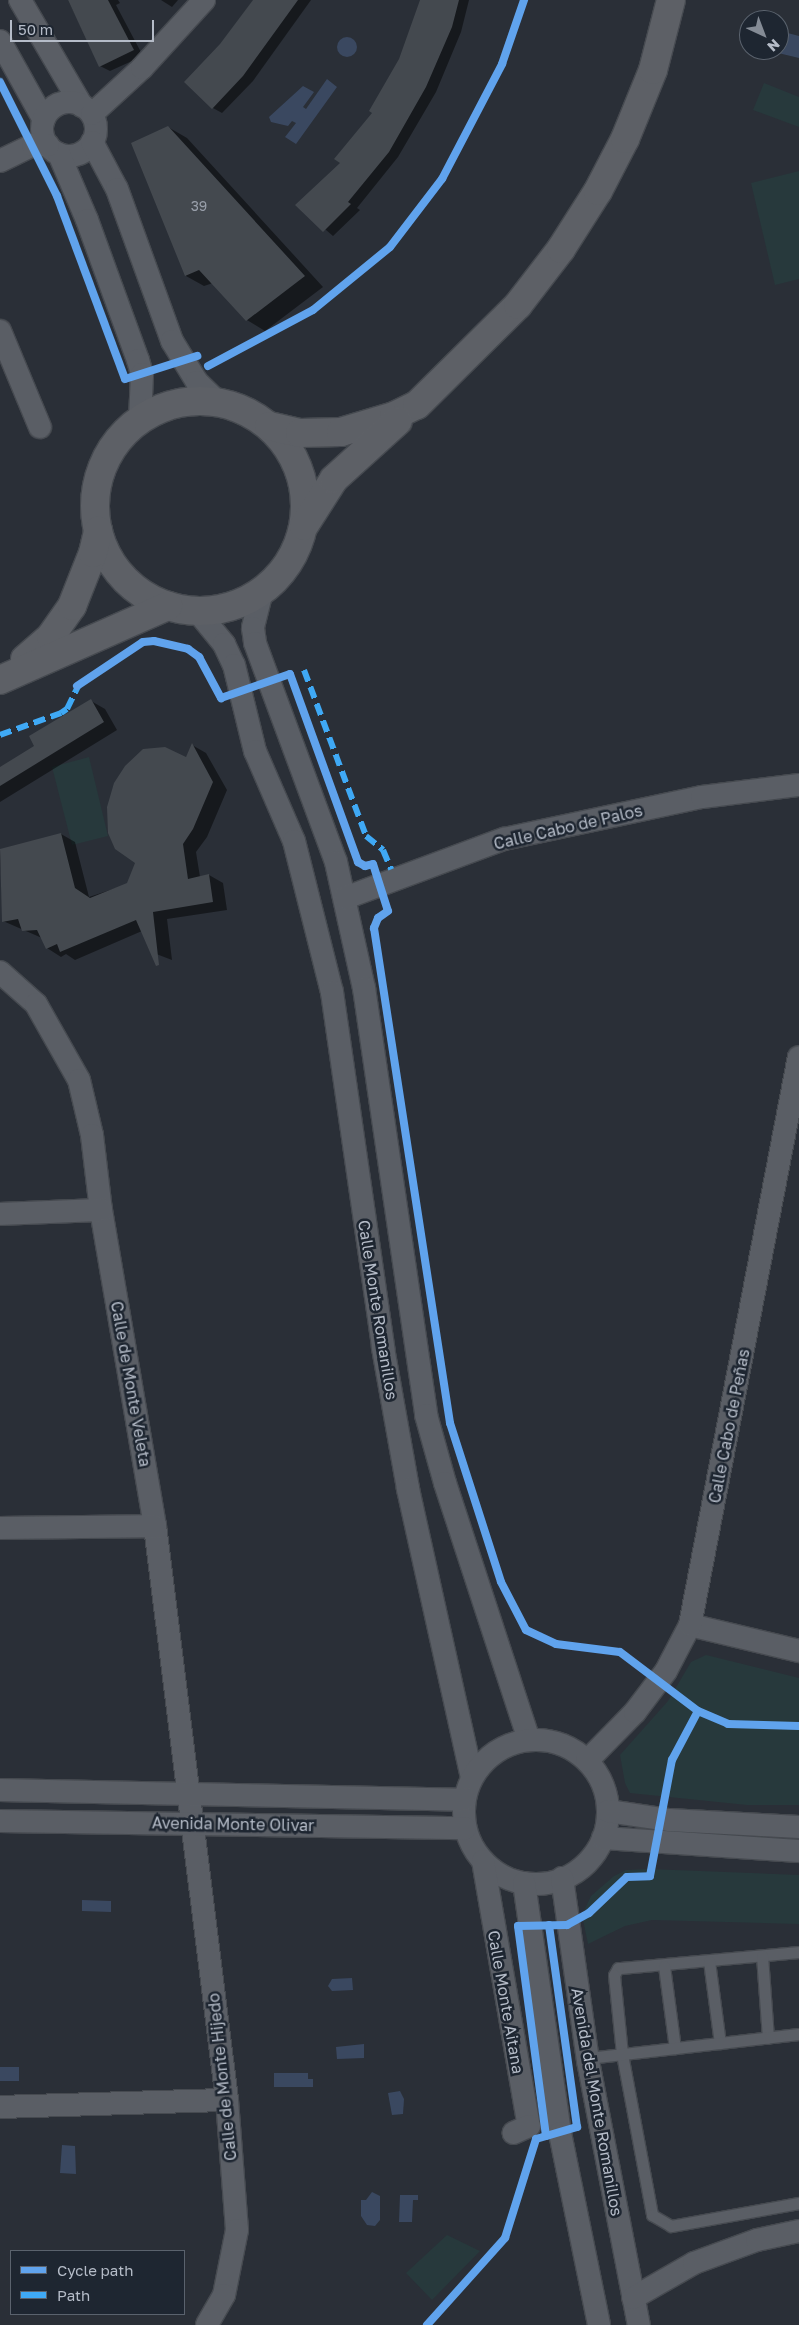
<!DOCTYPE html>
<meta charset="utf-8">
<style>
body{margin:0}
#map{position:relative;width:799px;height:2325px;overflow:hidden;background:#2a2f37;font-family:"Golos Text",sans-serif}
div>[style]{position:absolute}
.green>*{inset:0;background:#27393c}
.water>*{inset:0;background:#3a4860}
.round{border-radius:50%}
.shadow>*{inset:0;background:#0007}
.building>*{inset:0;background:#44494f}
.roads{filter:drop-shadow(1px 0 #464a50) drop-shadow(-1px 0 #464a50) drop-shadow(0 1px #464a50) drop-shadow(0 -1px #464a50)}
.lane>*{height:11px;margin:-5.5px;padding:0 5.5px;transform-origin:5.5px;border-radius:5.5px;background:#5a5e65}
.street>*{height:22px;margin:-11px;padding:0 11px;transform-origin:11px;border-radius:11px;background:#5a5e65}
.street>.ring{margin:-11px;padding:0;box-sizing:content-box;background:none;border:22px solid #5a5e65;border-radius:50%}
.primary>*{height:28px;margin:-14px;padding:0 14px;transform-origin:14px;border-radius:14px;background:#5d6066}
.primary>.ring{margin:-14px;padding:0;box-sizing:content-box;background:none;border:28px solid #5d6066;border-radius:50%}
.quiet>*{height:6px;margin-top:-3px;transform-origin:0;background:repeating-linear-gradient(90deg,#3fa9f5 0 12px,transparent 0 18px)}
.cycleway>*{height:8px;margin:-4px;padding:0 4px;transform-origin:4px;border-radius:4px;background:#60a3ed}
span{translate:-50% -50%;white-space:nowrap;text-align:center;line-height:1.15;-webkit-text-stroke:5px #1e2631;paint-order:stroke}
.number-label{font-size:14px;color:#999faa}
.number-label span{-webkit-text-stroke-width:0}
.street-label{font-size:16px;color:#b5bcc8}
.legend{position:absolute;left:10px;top:2250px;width:175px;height:65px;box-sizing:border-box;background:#1e2631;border:1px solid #5a626d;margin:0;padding:6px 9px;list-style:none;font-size:15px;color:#b5bcc8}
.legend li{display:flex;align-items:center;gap:10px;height:25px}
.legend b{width:25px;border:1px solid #5a626d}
.north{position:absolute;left:739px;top:10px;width:50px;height:50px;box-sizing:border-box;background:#1e2631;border:1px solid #5a626d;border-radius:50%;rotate:137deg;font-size:14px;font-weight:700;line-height:20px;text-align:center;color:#b5bcc8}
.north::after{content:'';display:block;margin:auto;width:18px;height:22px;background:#848b95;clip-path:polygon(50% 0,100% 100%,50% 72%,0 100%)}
.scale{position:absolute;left:10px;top:20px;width:144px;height:22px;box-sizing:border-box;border:2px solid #b5bcc8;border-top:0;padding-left:6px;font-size:15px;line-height:18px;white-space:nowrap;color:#b5bcc8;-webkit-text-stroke:4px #1e2631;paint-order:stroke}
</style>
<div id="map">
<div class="green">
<i style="clip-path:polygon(764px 83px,799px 97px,799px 127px,753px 110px)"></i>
<i style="clip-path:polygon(799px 171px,799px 279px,775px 285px,751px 183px)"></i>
<i style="clip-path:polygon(89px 757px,108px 836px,72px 845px,52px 767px)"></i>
<i style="clip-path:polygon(706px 1655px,799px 1678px,799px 1805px,747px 1805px,630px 1793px,625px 1783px,620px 1755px,668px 1701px,691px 1662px)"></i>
<i style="clip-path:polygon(649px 1869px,799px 1875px,799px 1924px,652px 1920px,625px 1926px,588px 1944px,582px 1915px,591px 1896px,614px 1876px,626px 1870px)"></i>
<i style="clip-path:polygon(447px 2235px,480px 2251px,432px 2300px,406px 2273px)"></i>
</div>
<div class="water">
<i style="clip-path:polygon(780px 31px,799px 36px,799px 58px,774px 52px,779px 50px)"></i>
<i class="round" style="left:337px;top:37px;width:20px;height:20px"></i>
<i style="clip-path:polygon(327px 79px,337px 87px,296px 144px,285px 137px,296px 123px,292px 121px,288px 126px,271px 122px,269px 117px,303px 86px,314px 92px,303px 107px,306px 109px)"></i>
<i style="clip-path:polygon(82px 1900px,111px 1901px,111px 1912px,82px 1911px)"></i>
<i style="clip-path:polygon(352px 1978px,353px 1990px,332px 1991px,328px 1986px,332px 1979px)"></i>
<i style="clip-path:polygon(364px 2044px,364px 2058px,337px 2059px,336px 2047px)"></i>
<i style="clip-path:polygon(0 2067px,19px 2067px,19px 2081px,0 2081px)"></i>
<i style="clip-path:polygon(274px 2073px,308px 2073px,308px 2079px,313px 2079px,313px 2087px,274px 2087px)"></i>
<i style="clip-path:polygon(400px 2091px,404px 2099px,403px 2114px,392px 2115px,388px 2093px)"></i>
<i style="clip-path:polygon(62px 2145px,75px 2146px,76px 2174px,60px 2173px)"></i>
<i style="clip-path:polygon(372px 2192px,380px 2196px,380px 2220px,375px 2226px,367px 2225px,361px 2216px,361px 2200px,366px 2200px)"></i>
<i style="clip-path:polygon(400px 2195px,418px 2195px,418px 2200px,413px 2200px,412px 2222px,399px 2222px)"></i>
</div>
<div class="shadow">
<i style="clip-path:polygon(68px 0,118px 0,120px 3px,116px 5px,143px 56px,110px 71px,100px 66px)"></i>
<i style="clip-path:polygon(161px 0,178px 0,172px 7px)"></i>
<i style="clip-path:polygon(254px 0,311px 0,253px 81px,222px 113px,213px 108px,221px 45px)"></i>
<i style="clip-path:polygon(421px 0,469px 0,461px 32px,436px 92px,398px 157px,357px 208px,360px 210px,333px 236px,297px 205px,342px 163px,374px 112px,400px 60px)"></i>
<i style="clip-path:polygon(168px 127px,187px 138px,323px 287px,265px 331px,247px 320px,213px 283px,204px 286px,186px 276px)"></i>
<i style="clip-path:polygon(91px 701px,105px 709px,117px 730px,0 802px,0 768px,36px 747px)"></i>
<i style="clip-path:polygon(192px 745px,206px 753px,227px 790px,207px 837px,196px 852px,200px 877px,209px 875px,223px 883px,227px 910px,167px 919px,172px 960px,151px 952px,142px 931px,75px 960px,66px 954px,61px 957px,47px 948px,42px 938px,3px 921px,0 850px,61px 834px,75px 842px,89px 897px,128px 884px)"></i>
</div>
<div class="building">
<i style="clip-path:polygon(68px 0,108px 0,134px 50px,99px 67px)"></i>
<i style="clip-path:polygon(253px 0,298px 0,243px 76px,212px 109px,184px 82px,220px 44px)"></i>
<i style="clip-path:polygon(420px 0,459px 0,452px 27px,426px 87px,389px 152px,348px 202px,351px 204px,323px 232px,295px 205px,340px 163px,334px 159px,372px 113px,369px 111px,399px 59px)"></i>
<i style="clip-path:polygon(168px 126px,305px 276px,246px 321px,199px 270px,185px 276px,131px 143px)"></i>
<i style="clip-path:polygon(91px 699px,104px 722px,0 786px,0 767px,34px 746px,29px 736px)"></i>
<i style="clip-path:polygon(192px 743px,213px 782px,193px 829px,183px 844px,188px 879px,209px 874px,213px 902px,153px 912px,159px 965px,156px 966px,136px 920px,60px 952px,57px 944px,46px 949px,37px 930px,22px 931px,18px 919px,2px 922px,0 849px,61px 833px,75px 888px,90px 898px,127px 883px,135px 863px,115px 849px,108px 833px,107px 807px,114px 783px,125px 766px,143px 749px,165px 747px,186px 757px)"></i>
</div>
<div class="roads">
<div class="lane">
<i style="left:799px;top:1952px;width:182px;rotate:174.9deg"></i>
<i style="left:618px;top:1968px;width:8px;rotate:120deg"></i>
<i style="left:614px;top:1975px;width:79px;rotate:84.2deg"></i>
<i style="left:622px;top:2054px;width:164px;rotate:79.4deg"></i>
<i style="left:652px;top:2215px;width:22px;rotate:30deg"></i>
<i style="left:671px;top:2226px;width:130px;rotate:-10.2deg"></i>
<i style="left:762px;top:1956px;width:82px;rotate:85.8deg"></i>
<i style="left:709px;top:1961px;width:83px;rotate:82.4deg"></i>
<i style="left:664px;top:1966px;width:83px;rotate:82.4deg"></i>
<i style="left:588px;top:2058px;width:212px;rotate:-6.5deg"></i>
</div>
<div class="street">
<i style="left:20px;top:0;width:123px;rotate:59.7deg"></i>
<i style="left:0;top:41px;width:90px;rotate:60.9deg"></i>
<i class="ring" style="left:42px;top:102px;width:32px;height:32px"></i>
<i style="left:92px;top:114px;width:68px;rotate:-42.6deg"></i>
<i style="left:142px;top:68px;width:92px;rotate:-47.6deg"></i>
<i style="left:92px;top:142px;width:53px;rotate:62deg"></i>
<i style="left:117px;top:189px;width:162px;rotate:70.1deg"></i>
<i style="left:172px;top:341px;width:48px;rotate:58.6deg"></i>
<i style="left:197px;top:382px;width:29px;rotate:44deg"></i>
<i style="left:59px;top:154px;width:72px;rotate:67deg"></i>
<i style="left:87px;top:220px;width:149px;rotate:70deg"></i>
<i style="left:138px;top:360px;width:15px;rotate:74deg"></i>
<i style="left:142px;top:374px;width:46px;rotate:92.5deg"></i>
<i style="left:0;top:161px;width:37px;rotate:-26deg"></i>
<i style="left:33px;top:145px;width:15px"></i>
<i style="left:0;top:331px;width:104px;rotate:67.4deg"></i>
<i style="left:262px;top:591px;width:38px;rotate:104deg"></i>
<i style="left:253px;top:628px;width:15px;rotate:82deg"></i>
<i style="left:255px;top:643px;width:233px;rotate:69.7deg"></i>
<i style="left:336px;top:862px;width:129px;rotate:77.5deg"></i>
<i style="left:364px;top:988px;width:431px;rotate:81.7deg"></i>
<i style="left:426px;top:1415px;width:71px;rotate:74.4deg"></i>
<i style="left:445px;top:1483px;width:270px;rotate:71.9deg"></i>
<i style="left:197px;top:611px;width:43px;rotate:50.7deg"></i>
<i style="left:224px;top:644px;width:23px;rotate:65deg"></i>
<i style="left:234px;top:665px;width:89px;rotate:76.3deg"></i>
<i style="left:255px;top:751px;width:98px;rotate:66.6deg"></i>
<i style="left:294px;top:841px;width:156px;rotate:75.9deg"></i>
<i style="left:332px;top:992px;width:360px;rotate:81.8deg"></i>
<i style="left:383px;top:1348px;width:143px;rotate:79.9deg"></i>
<i style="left:408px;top:1489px;width:295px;rotate:77.5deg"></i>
<i style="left:345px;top:898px;width:170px;rotate:-20.4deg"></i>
<i style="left:504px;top:839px;width:202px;rotate:-12deg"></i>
<i style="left:702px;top:797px;width:98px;rotate:-7.1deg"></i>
<i style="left:0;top:972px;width:48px;rotate:41.6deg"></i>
<i style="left:36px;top:1004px;width:87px;rotate:60.5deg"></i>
<i style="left:79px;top:1080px;width:57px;rotate:76.7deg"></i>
<i style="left:92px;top:1135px;width:76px;rotate:83.2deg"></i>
<i style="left:101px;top:1210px;width:321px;rotate:80.3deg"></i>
<i style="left:155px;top:1526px;width:578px;rotate:82.85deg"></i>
<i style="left:227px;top:2100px;width:130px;rotate:85.6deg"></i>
<i style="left:237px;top:2230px;width:66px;rotate:101.3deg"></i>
<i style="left:224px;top:2295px;width:34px;rotate:120deg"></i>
<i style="left:0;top:1214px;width:101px;rotate:-2.3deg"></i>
<i style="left:0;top:1528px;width:155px;rotate:-0.7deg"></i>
<i style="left:690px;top:1625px;width:112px;rotate:13.4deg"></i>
<i class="ring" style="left:464px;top:1740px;width:122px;height:122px"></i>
<i style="left:587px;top:1761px;width:69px;rotate:-45.6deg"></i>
<i style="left:635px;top:1712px;width:51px;rotate:-52.9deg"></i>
<i style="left:666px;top:1671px;width:52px;rotate:-62.4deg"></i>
<i style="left:690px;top:1625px;width:578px;rotate:-79.14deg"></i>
<i style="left:0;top:1790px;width:464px;rotate:1.2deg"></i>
<i style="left:608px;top:1811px;width:62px;rotate:8.4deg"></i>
<i style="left:669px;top:1820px;width:130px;rotate:3.1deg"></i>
<i style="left:0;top:1821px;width:465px;rotate:0.9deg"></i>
<i style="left:603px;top:1838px;width:196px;rotate:3.8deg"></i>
<i style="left:483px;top:1861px;width:269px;rotate:80.2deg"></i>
<i style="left:529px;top:2126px;width:17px;rotate:156deg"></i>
<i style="left:562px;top:1878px;width:185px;rotate:81.9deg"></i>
<i style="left:588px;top:2061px;width:269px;rotate:79.1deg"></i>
<i style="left:524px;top:1883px;width:253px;rotate:81.8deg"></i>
<i style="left:560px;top:2133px;width:196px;rotate:78.5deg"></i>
<i style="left:0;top:2107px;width:227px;rotate:-1.8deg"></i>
<i style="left:633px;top:2298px;width:70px;rotate:-29.8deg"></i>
<i style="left:694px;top:2263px;width:67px;rotate:-20.1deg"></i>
<i style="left:757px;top:2240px;width:43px;rotate:-12.1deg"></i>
</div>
<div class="primary">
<i class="ring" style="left:95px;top:401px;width:182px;height:182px"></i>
<i style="left:269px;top:426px;width:32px;rotate:13deg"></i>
<i style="left:300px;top:433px;width:41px;rotate:-1.4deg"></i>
<i style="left:341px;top:432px;width:55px;rotate:-16.8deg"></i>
<i style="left:394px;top:416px;width:25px;rotate:-26deg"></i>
<i style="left:417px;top:405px;width:142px;rotate:-44.7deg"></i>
<i style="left:518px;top:305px;width:71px;rotate:-52.5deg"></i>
<i style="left:561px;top:249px;width:69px;rotate:-57.5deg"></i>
<i style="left:598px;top:191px;width:59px;rotate:-62.6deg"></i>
<i style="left:625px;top:139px;width:74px;rotate:-67.9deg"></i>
<i style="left:653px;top:70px;width:72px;rotate:-75.6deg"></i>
<i style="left:304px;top:526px;width:56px;rotate:-57.4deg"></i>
<i style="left:334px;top:479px;width:86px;rotate:-42.2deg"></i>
<i style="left:25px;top:659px;width:35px;rotate:-41deg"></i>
<i style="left:51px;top:636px;width:37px;rotate:-55deg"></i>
<i style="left:72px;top:606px;width:57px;rotate:-68.4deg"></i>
<i style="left:93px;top:553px;width:23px;rotate:-77deg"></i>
<i style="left:0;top:680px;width:184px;rotate:-23.8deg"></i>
</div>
</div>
<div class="quiet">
<i style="left:304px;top:670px;width:177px;rotate:69.5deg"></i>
<i style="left:366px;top:836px;width:22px;rotate:39deg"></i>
<i style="left:383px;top:850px;width:21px;rotate:67deg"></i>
<i style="left:0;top:735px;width:65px;rotate:-19.8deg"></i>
<i style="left:61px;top:713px;width:7px;rotate:-34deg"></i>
<i style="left:67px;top:709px;width:25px;rotate:-64deg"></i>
</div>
<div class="cycleway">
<i style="left:0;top:82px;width:127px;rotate:63.4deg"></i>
<i style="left:57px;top:196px;width:195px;rotate:69.6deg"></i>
<i style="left:125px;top:379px;width:76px;rotate:-17.7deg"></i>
<i style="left:208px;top:366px;width:119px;rotate:-28.1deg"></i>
<i style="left:313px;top:310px;width:99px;rotate:-39.3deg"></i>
<i style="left:390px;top:247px;width:86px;rotate:-52.6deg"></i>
<i style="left:442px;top:179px;width:130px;rotate:-62.4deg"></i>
<i style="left:502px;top:64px;width:68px;rotate:-71deg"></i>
<i style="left:77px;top:686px;width:79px;rotate:-33.7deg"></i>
<i style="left:143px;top:642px;width:11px;rotate:-5deg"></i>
<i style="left:154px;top:641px;width:35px;rotate:13deg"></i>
<i style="left:188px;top:649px;width:14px;rotate:36deg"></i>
<i style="left:199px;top:657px;width:47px;rotate:61.8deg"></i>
<i style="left:221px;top:698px;width:73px;rotate:-19.2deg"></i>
<i style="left:290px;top:674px;width:200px;rotate:70.1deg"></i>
<i style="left:358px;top:862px;width:8px;rotate:30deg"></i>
<i style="left:365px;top:866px;width:8px;rotate:-14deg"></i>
<i style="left:373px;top:864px;width:49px;rotate:72.3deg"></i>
<i style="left:388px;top:911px;width:12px;rotate:145deg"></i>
<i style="left:378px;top:918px;width:11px;rotate:112deg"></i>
<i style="left:374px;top:928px;width:501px;rotate:81.27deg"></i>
<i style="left:450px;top:1423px;width:167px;rotate:72.2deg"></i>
<i style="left:501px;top:1582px;width:54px;rotate:62.5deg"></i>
<i style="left:526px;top:1630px;width:33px;rotate:25deg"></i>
<i style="left:556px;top:1644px;width:64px;rotate:7.1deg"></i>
<i style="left:620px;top:1652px;width:98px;rotate:37.1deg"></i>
<i style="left:698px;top:1711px;width:33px;rotate:23deg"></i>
<i style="left:728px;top:1724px;width:71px;rotate:1.6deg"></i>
<i style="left:546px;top:2136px;width:212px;rotate:-97.6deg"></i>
<i style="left:518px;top:1926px;width:49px;rotate:-1.2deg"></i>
<i style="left:567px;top:1925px;width:25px;rotate:-29deg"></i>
<i style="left:589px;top:1913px;width:52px;rotate:-43.5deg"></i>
<i style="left:627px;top:1877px;width:23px;rotate:-2deg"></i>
<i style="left:650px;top:1876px;width:118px;rotate:-79.3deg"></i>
<i style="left:672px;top:1760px;width:55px;rotate:-62deg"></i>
<i style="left:427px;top:2325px;width:117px;rotate:-48.1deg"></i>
<i style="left:505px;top:2238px;width:104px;rotate:-72.6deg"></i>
<i style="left:536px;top:2139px;width:43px;rotate:-16.3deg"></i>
<i style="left:577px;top:2127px;width:204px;rotate:-97.9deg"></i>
</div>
<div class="number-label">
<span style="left:199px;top:206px">39</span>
</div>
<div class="street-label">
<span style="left:568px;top:827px;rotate:-13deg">Calle Cabo de Palos</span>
<span style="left:378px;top:1310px;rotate:81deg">Calle Monte Romanillos</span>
<span style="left:131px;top:1384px;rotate:80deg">Calle de Monte Veleta</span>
<span style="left:729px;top:1426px;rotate:-79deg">Calle Cabo de Peñas</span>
<span style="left:233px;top:1824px;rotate:1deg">Avenida Monte Olivar</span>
<span style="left:506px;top:2002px;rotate:80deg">Calle Monte Aitana</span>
<span style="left:222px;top:2077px;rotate:-96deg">Calle de Monte Hijedo</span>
<span style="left:597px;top:2102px;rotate:80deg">Avenida del Monte Romanillos</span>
</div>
<ul class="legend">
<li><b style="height:6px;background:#60a3ed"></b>Cycle path</li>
<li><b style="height:6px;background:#3fa9f5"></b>Path</li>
</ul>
<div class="north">N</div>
<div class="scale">50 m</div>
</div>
